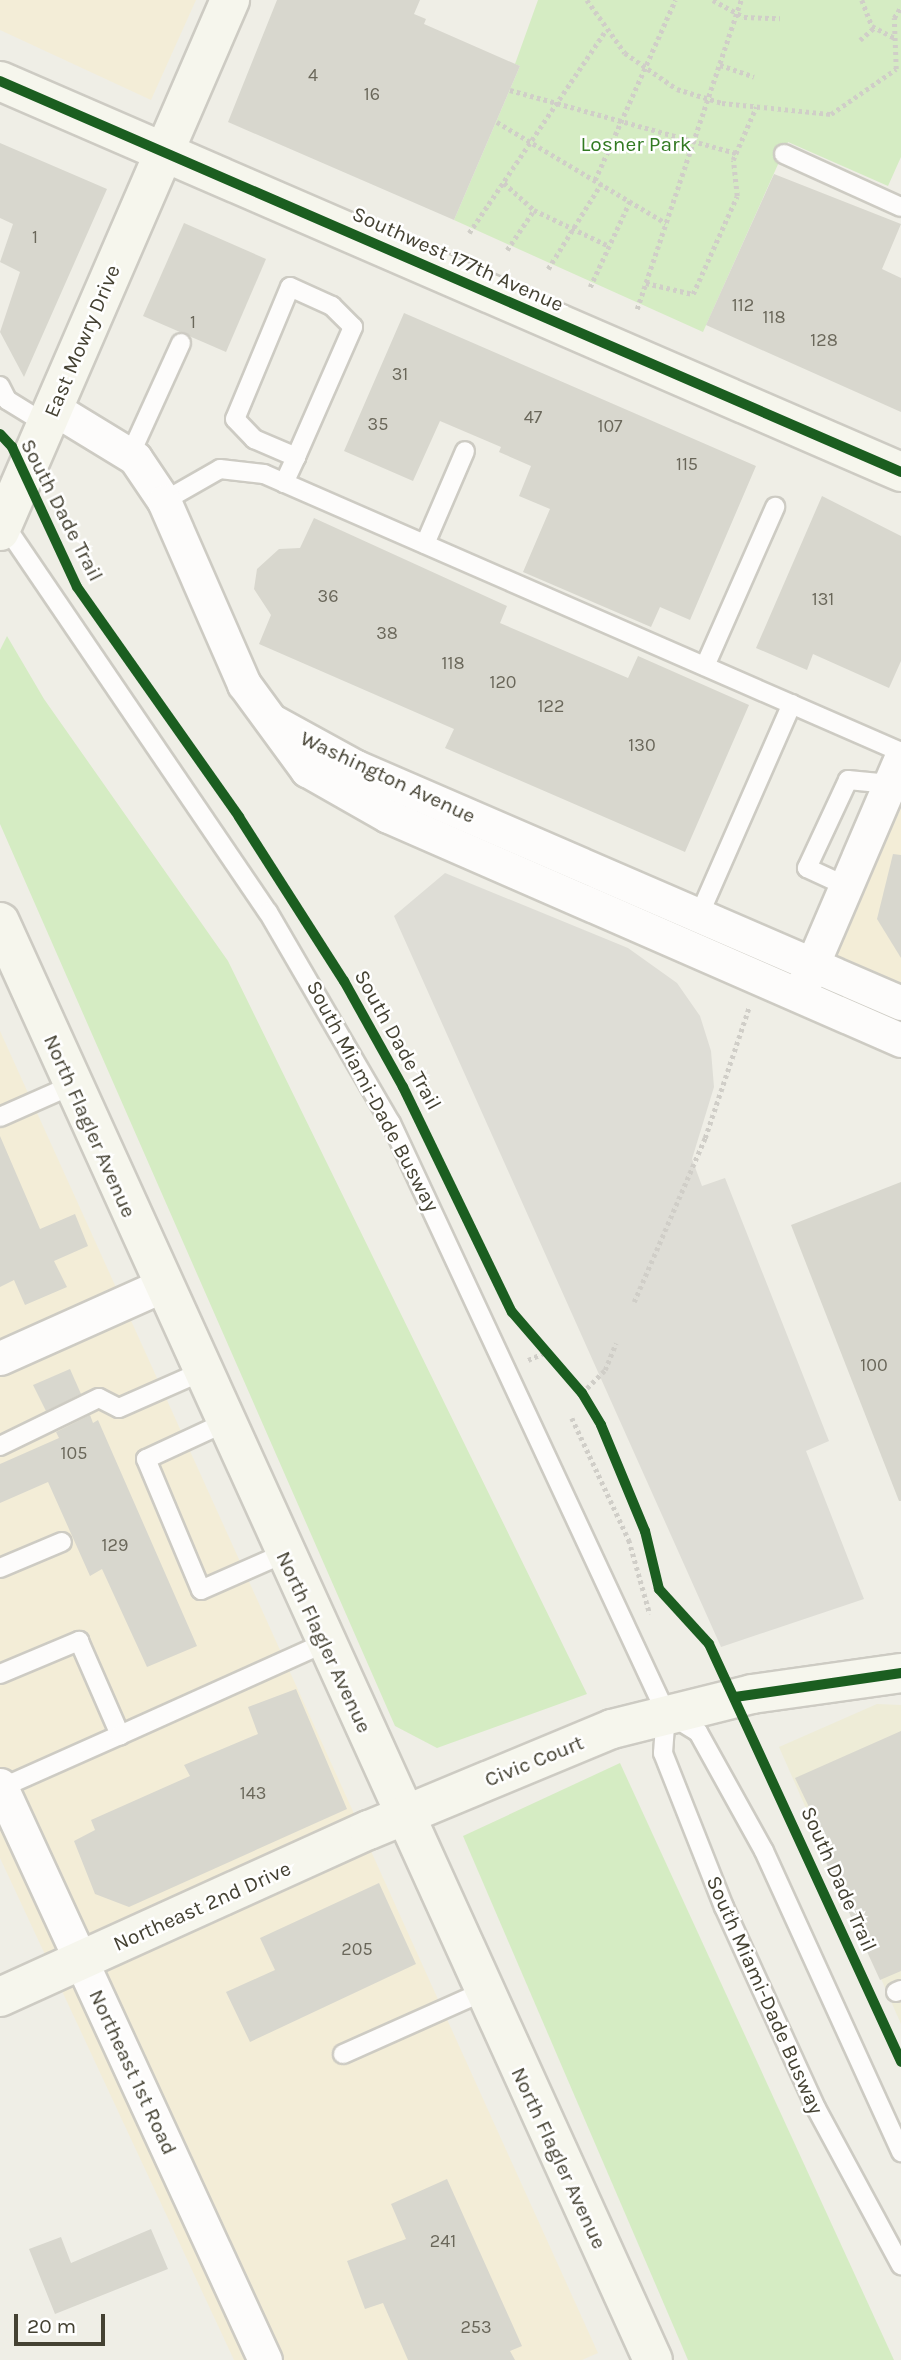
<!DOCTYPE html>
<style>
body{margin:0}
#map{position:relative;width:901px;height:2360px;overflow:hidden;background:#efeee6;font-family:Karla,sans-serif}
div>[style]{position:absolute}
.commercial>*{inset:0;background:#f3edd7}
.education>*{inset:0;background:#eeecd7}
.green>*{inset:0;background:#d5ecc3}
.parking>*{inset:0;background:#deddd6}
.building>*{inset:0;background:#d8d7ce}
.path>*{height:4.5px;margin-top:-2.25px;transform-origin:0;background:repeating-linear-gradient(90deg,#d0cec8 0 3.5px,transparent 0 7px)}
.roads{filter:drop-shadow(2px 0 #cdcbc3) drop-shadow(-2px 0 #cdcbc3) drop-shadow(0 2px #cdcbc3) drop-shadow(0 -2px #cdcbc3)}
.lane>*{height:18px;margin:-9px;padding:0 9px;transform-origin:9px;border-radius:9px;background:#fdfcfb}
.street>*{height:33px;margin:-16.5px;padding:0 16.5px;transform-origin:16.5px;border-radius:16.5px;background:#fdfcfb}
.secondary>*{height:38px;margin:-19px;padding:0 19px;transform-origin:19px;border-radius:19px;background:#f6f6ed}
.cycleway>*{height:10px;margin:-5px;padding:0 5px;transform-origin:5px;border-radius:5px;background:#1b5e20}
span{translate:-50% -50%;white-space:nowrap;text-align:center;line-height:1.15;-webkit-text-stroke:5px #fff;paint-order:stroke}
.number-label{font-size:18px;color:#6a675a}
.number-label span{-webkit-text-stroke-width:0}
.park-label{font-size:21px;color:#327a22}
.street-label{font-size:21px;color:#444132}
.scale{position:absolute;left:14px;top:2314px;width:91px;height:32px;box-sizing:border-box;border:4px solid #444132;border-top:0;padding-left:9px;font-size:21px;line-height:24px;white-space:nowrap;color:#444132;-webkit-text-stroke:5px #fff;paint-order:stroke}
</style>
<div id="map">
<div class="commercial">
<i style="clip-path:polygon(0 0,196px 0,151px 100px,0 30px)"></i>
<i style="clip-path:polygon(901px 808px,901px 991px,832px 962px)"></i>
<i style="clip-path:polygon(0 1031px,598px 2353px,582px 2360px,234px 2360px,0 1858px)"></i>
</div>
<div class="education">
<i style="clip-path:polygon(877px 1704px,901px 1705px,901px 2024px,779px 1747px)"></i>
</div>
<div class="green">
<i style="clip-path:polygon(538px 0,901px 0,901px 157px,888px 186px,788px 142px,703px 332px,454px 220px,520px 66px,515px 64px)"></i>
<i style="clip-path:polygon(7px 636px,44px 699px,228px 961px,587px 1694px,437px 1748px,395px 1726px,0 824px,0 650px)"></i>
<i style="clip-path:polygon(620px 1763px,894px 2360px,688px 2360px,463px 1836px)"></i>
</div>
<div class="parking">
<i style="clip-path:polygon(445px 873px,628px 948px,677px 983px,700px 1016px,711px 1051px,714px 1087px,692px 1159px,702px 1186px,725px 1178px,829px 1441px,806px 1451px,864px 1599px,721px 1647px,394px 916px)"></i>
</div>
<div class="building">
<i style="clip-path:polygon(277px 0,420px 0,414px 14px,426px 19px,424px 24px,520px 66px,454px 220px,228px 122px)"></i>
<i style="clip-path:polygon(0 143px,107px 189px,24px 377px,0 332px,20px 272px,0 262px,13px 224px,0 218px)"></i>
<i style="clip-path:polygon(774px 174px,901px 224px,882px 269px,901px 278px,901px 412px,706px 325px)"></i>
<i style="clip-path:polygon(184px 223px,266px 259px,226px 352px,143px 316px)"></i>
<i style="clip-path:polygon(404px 313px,756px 466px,690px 620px,660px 607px,651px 627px,523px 572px,550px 509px,519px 496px,531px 466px,499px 452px,501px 447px,440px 421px,413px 481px,344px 451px)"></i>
<i style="clip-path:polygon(822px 496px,901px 536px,901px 661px,889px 688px,813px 654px,807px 670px,756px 648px)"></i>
<i style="clip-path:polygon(314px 518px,507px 606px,500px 623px,628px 678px,638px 656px,749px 705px,685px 852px,445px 748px,454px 729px,259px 644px,271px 615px,254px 589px,257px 569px,279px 549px,300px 548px)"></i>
<i style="clip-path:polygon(893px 854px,901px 855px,901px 958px,877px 919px)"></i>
<i style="clip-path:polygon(0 1136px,40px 1229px,75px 1214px,88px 1246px,54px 1261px,67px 1287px,25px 1305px,14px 1280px,0 1287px)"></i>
<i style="clip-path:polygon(901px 1182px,901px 1501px,899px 1501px,791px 1225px)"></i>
<i style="clip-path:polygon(70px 1369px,81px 1394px,46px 1411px,33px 1385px)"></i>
<i style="clip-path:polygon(90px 1415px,93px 1423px,98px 1420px,197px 1646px,147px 1667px,102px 1569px,90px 1576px,48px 1482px,0 1503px,0 1464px,59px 1438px,56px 1432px)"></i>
<i style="clip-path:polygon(296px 1689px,347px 1809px,129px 1907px,95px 1894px,74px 1841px,95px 1830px,91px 1820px,190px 1776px,184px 1765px,258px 1734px,248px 1707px)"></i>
<i style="clip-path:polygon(901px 1731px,901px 1971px,880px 1980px,802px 1810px,809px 1807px,795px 1778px)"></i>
<i style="clip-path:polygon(379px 1883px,416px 1964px,250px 2042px,226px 1992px,275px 1970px,260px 1938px)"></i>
<i style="clip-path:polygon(447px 2179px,522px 2346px,510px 2351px,515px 2360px,408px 2360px,383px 2303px,365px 2309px,347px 2261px,406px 2239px,391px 2204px)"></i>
<i style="clip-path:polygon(151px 2229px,168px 2269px,55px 2314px,29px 2249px,61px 2237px,71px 2263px)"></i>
</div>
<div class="path">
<i style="left:587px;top:0;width:65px;rotate:54.4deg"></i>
<i style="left:625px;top:53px;width:63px;rotate:34.7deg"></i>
<i style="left:677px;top:89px;width:47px;rotate:17.3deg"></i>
<i style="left:722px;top:103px;width:110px;rotate:5.8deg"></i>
<i style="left:831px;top:114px;width:79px;rotate:-34.7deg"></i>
<i style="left:896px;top:69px;width:51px;rotate:-92.2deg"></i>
<i style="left:894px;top:18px;width:13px;rotate:-58deg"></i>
<i style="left:713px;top:0;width:35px;rotate:29deg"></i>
<i style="left:744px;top:17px;width:36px;rotate:2deg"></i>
<i style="left:862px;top:0;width:28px;rotate:69deg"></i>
<i style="left:872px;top:26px;width:27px;rotate:28deg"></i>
<i style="left:860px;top:40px;width:18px;rotate:-41deg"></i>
<i style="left:720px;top:65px;width:36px;rotate:19deg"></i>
<i style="left:510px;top:90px;width:235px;rotate:15.6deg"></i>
<i style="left:497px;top:122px;width:197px;rotate:30.9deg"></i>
<i style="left:595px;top:180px;width:197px;rotate:-66deg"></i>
<i style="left:504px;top:183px;width:40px;rotate:42deg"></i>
<i style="left:534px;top:210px;width:81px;rotate:25.6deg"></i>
<i style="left:469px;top:233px;width:245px;rotate:-56deg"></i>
<i style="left:507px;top:250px;width:48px;rotate:-56deg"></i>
<i style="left:548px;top:269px;width:100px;rotate:-58.1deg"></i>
<i style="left:646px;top:283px;width:48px;rotate:13.2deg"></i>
<i style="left:693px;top:294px;width:107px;rotate:-65.8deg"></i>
<i style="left:737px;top:196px;width:36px;rotate:-96deg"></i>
<i style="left:733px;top:160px;width:58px;rotate:-66.5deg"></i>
<i style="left:590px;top:287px;width:95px;rotate:-65.1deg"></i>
<i style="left:637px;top:309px;width:326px;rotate:-71.4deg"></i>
<i style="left:634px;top:1302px;width:179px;rotate:-66.6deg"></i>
<i style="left:705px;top:1138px;width:138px;rotate:-71.4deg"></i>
<i style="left:528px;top:1360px;width:20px;rotate:-24deg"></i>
<i style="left:582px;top:1393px;width:33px;rotate:-45deg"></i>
<i style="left:605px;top:1370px;width:29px;rotate:-68deg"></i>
<i style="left:572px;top:1418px;width:135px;rotate:65deg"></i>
<i style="left:629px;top:1540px;width:77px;rotate:74.2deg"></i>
</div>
<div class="roads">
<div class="lane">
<i style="left:784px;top:154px;width:128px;rotate:24.4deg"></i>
<i style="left:0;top:386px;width:16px;rotate:63deg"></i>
<i style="left:7px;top:400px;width:46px;rotate:31.6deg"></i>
<i style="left:130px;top:455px;width:123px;rotate:-65.5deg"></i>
<i style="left:284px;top:483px;width:29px;rotate:-65deg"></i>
<i style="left:296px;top:457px;width:142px;rotate:-66.3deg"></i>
<i style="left:353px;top:327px;width:30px;rotate:-135deg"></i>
<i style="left:332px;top:306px;width:46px;rotate:-155.7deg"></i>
<i style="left:290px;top:287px;width:143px;rotate:112.6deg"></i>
<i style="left:235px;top:419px;width:28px;rotate:46deg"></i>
<i style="left:254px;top:439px;width:46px;rotate:23.2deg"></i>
<i style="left:164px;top:501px;width:64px;rotate:-29.7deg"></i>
<i style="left:220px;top:469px;width:44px;rotate:6.5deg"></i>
<i style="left:264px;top:474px;width:695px;rotate:23.58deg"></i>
<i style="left:4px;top:524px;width:469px;rotate:55.8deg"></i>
<i style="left:268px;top:912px;width:244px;rotate:59.8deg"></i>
<i style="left:391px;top:1123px;width:651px;rotate:65.01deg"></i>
<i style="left:666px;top:1713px;width:40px;rotate:94.3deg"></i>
<i style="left:663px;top:1753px;width:166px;rotate:68.4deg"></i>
<i style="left:724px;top:1907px;width:221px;rotate:65.4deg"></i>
<i style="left:816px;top:2108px;width:179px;rotate:61.6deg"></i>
<i style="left:425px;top:544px;width:101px;rotate:-66.7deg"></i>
<i style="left:705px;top:666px;width:174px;rotate:-66.2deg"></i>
<i style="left:846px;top:886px;width:43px;rotate:-155.2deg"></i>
<i style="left:807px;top:868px;width:97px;rotate:-65deg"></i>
<i style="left:848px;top:780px;width:42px;rotate:5.4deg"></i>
<i style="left:697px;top:920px;width:236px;rotate:-66.3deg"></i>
<i style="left:0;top:1117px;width:77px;rotate:-23.9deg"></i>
<i style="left:224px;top:1423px;width:86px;rotate:155.2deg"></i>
<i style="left:146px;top:1459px;width:142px;rotate:67.2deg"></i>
<i style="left:201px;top:1590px;width:90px;rotate:-23.7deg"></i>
<i style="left:0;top:1446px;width:110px;rotate:-25.9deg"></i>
<i style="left:99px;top:1398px;width:22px;rotate:27deg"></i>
<i style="left:119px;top:1408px;width:90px;rotate:-23.7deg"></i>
<i style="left:0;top:1568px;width:67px;rotate:-22.8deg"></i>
<i style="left:0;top:1674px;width:86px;rotate:-22.7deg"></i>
<i style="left:79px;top:1641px;width:103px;rotate:66.4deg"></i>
<i style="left:120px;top:1735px;width:130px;rotate:156deg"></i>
<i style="left:672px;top:1716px;width:31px;rotate:32deg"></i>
<i style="left:698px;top:1732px;width:136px;rotate:61deg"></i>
<i style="left:764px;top:1851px;width:331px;rotate:65.5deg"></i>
<i style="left:120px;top:1735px;width:225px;rotate:-24.2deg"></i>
<i style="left:896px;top:1992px;width:5px;rotate:-22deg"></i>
<i style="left:343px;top:2054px;width:152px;rotate:-24deg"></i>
</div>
<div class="street">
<i style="left:53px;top:408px;width:96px;rotate:31.4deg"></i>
<i style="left:135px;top:458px;width:52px;rotate:56deg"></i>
<i style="left:164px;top:501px;width:200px;rotate:66.4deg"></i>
<i style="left:244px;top:684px;width:107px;rotate:53.8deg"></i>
<i style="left:307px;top:770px;width:93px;rotate:29.6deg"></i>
<i style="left:388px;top:816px;width:560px;rotate:23.59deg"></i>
<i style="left:274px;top:722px;width:94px;rotate:28.8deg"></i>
<i style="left:356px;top:767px;width:594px;rotate:23.41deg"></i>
<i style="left:804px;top:984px;width:246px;rotate:-66.8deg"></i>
<i style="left:0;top:1358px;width:179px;rotate:-24.1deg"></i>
<i style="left:0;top:1785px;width:633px;rotate:65.26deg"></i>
</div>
<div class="secondary">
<i style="left:0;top:81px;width:982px;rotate:23.46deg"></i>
<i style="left:0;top:531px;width:579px;rotate:-66.58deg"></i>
<i style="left:0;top:922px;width:1579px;rotate:65.58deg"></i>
<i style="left:0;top:1997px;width:405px;rotate:-24.4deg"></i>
<i style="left:369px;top:1830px;width:263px;rotate:-22.6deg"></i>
<i style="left:612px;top:1729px;width:144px;rotate:-14deg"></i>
<i style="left:752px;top:1694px;width:150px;rotate:-8deg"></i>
</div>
</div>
<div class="cycleway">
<i style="left:0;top:81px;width:982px;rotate:23.46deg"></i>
<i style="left:0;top:434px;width:18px;rotate:47deg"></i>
<i style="left:12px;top:447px;width:154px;rotate:65.1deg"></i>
<i style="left:77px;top:587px;width:281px;rotate:54.8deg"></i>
<i style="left:239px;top:817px;width:195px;rotate:57.4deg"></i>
<i style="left:344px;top:981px;width:121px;rotate:60.9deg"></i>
<i style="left:403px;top:1087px;width:250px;rotate:64.2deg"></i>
<i style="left:512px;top:1312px;width:107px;rotate:49.2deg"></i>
<i style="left:582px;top:1393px;width:37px;rotate:59deg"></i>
<i style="left:601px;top:1425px;width:115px;rotate:67.5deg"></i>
<i style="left:645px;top:1531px;width:60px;rotate:76.4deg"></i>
<i style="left:659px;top:1589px;width:74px;rotate:47.7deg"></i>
<i style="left:709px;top:1644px;width:460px;rotate:65.3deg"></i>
<i style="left:735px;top:1697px;width:168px;rotate:-8.2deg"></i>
</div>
<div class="number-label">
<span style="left:313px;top:75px">4</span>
<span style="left:372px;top:94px">16</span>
<span style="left:35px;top:237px">1</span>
<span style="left:743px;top:305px">112</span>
<span style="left:774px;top:317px">118</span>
<span style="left:193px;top:322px">1</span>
<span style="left:824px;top:340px">128</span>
<span style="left:400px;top:374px">31</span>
<span style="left:533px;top:417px">47</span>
<span style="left:378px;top:424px">35</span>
<span style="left:610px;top:426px">107</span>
<span style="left:687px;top:464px">115</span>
<span style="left:328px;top:596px">36</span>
<span style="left:823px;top:599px">131</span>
<span style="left:387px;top:633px">38</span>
<span style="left:453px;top:663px">118</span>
<span style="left:503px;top:682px">120</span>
<span style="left:551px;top:706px">122</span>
<span style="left:642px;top:745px">130</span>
<span style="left:874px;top:1365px">100</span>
<span style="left:74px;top:1453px">105</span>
<span style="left:115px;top:1545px">129</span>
<span style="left:253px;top:1793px">143</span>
<span style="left:357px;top:1949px">205</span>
<span style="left:443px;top:2241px">241</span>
<span style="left:476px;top:2327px">253</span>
</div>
<div class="park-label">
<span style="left:636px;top:144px">Losner Park</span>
</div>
<div class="street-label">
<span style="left:458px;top:259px;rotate:24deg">Southwest 177th Avenue</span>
<span style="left:82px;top:341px;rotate:-67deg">East Mowry Drive</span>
<span style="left:62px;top:510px;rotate:63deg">South Dade Trail</span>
<span style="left:388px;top:777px;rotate:25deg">Washington Avenue</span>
<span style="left:398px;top:1040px;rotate:61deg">South Dade Trail</span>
<span style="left:373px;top:1096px;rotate:62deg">South Miami-Dade Busway</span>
<span style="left:90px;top:1126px;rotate:66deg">North Flagler Avenue</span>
<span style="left:324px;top:1642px;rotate:65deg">North Flagler Avenue</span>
<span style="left:534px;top:1761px;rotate:-22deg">Civic Court</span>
<span style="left:839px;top:1879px;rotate:66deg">South Dade Trail</span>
<span style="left:202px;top:1906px;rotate:-24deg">Northeast 2nd Drive</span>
<span style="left:765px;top:1995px;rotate:66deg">South Miami-Dade Busway</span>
<span style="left:133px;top:2072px;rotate:65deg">Northeast 1st Road</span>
<span style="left:559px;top:2158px;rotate:65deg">North Flagler Avenue</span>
</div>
<div class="scale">20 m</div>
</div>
